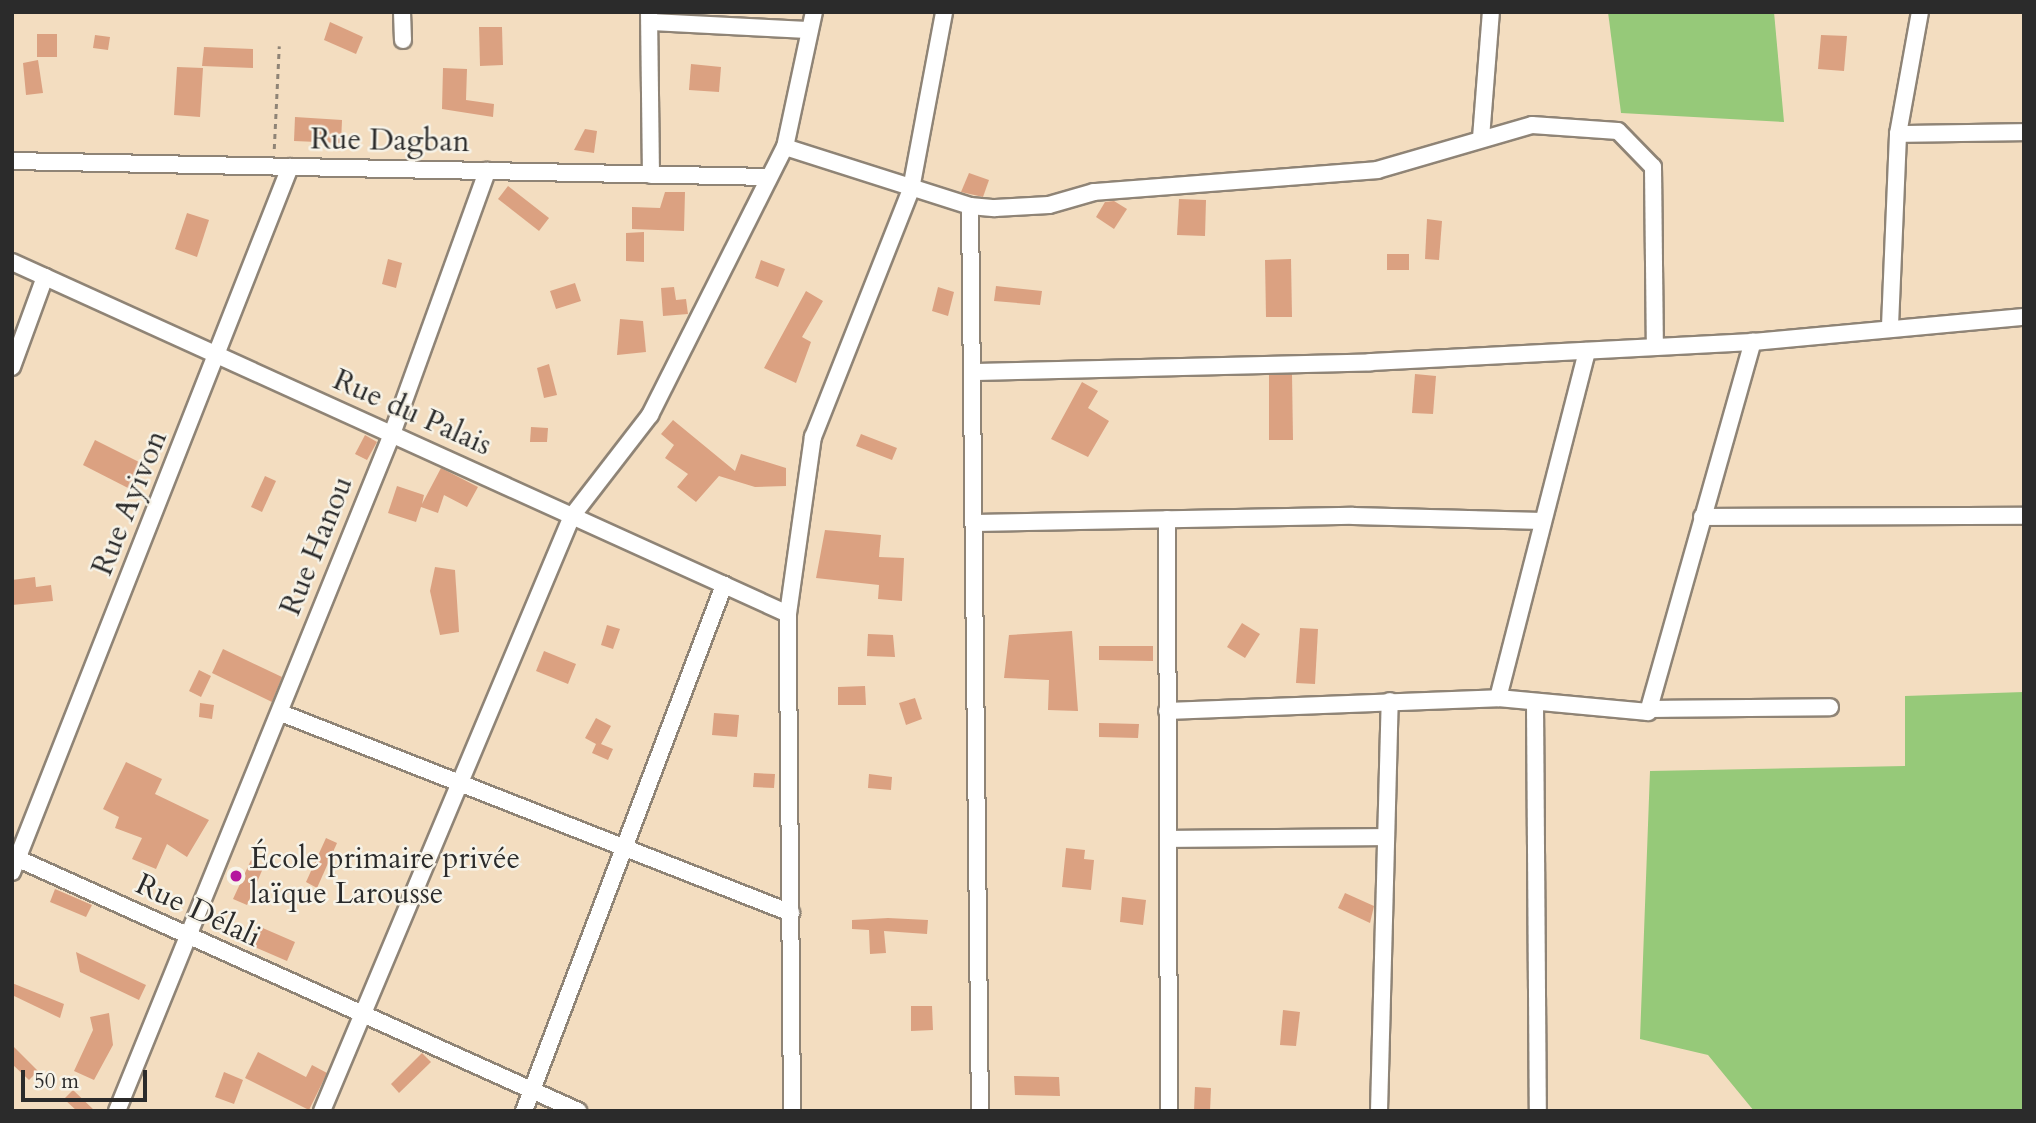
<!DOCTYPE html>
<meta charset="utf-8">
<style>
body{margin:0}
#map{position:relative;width:2036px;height:1123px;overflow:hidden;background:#f3ddc0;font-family:Cardo,serif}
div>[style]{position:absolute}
.green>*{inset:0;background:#96c979}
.building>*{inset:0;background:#dba181}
.path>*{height:2.5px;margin-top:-1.25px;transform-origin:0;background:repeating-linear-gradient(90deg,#8f8476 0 5px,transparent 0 10px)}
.roads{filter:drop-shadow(2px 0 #8f8476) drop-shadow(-2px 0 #8f8476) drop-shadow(0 2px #8f8476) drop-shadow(0 -2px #8f8476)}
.street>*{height:16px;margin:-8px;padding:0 8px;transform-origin:8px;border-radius:8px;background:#fff}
.dots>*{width:19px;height:19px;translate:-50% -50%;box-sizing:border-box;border:4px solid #f7f3e8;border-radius:50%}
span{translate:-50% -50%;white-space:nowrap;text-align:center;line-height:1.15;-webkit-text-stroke:5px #f7f3e8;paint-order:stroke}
.street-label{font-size:30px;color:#2b2b2b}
.poi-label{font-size:30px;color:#2b2b2b}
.left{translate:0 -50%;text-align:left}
.frame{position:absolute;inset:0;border:14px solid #2b2b2b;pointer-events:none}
.scale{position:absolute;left:21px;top:1070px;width:126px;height:32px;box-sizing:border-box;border:4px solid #2b2b2b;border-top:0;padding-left:9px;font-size:21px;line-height:24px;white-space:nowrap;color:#2b2b2b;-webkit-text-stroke:5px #f7f3e8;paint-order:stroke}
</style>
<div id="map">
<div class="green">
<i style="clip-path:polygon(1608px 12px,1774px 12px,1784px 122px,1621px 113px)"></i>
<i style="clip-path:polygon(2024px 692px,2024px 1111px,1754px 1111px,1708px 1055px,1640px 1039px,1650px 771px,1905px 766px,1905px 696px)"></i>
</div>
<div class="building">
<i style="clip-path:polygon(330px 22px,363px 37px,356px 54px,324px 40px)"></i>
<i style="clip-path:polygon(479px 27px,502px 27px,503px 65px,480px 66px)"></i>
<i style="clip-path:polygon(37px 34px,57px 34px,57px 57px,37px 57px)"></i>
<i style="clip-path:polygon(95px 35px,110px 37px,108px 50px,93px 48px)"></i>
<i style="clip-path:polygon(1821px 35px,1847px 36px,1844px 71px,1818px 69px)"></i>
<i style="clip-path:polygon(204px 47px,253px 49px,253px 68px,202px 66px)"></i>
<i style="clip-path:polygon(38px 60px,43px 93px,26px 95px,23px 63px)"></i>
<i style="clip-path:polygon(691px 64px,721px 67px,719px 92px,689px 90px)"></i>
<i style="clip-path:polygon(177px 67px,203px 68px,200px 117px,174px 115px)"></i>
<i style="clip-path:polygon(443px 68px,467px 69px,466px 100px,494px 104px,493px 117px,442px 109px)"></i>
<i style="clip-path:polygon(295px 117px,342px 120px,341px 143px,294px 141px)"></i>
<i style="clip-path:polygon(585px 129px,597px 131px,594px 153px,574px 150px)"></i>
<i style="clip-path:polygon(969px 173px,989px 180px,983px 197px,961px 192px)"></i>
<i style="clip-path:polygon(508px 186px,549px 218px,539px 231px,498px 199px)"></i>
<i style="clip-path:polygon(665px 192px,685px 192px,684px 231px,632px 229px,632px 207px,660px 208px)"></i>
<i style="clip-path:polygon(1179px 199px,1206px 200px,1205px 236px,1177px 235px)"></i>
<i style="clip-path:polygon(1114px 201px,1127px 209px,1114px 229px,1096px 217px,1105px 202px)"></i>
<i style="clip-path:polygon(187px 213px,209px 220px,197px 257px,175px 249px)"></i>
<i style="clip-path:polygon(1427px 219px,1442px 221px,1439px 260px,1425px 259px)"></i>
<i style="clip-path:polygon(644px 232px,644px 262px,626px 261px,626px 233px)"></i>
<i style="clip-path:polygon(1387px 254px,1409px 254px,1409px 270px,1387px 270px)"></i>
<i style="clip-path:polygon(388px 259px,402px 263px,396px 288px,382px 284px)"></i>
<i style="clip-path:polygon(1291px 259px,1292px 317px,1266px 317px,1265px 260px)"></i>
<i style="clip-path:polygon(761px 260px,785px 269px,778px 287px,755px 278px)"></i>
<i style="clip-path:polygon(575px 283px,581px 301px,556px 309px,550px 291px)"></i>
<i style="clip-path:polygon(996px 286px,1042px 291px,1040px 305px,994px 301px)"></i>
<i style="clip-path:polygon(674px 287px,676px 300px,686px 299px,688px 314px,663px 316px,661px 288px)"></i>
<i style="clip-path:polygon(938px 287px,954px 292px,948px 316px,932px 311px)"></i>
<i style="clip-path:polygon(806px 291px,823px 301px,802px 337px,811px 342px,796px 383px,764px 368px)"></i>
<i style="clip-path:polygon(620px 319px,643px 321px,646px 352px,617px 355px)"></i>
<i style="clip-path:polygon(549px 364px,557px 395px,544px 398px,537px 368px)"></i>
<i style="clip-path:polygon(1292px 374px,1293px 440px,1269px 440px,1269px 375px)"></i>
<i style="clip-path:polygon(1415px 374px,1436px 376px,1433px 414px,1412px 413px)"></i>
<i style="clip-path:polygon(1082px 382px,1098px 391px,1088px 408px,1109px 421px,1088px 457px,1051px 439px)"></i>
<i style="clip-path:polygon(673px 420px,735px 471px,741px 454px,786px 468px,786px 486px,755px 487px,719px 476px,696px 502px,677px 487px,688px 474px,665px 458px,674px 445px,661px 434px)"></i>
<i style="clip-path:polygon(531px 427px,548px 428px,547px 442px,530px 442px)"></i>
<i style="clip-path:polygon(861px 434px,897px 448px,892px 460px,856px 446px)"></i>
<i style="clip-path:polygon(365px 435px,377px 442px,367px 460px,355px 454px)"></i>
<i style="clip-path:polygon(95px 440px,143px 464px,130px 489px,83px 465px)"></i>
<i style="clip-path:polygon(441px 468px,478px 487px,467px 507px,444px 495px,438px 513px,421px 507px,416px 522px,388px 513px,397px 486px,424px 495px,422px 504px)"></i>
<i style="clip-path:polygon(265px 476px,276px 481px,262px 512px,251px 507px)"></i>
<i style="clip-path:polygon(825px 530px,881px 535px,879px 557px,904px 558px,902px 601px,878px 599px,879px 585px,816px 578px)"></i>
<i style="clip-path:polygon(435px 567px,455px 570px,459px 632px,440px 635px,430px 591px)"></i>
<i style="clip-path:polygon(35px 577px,36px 587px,51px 585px,53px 601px,12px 605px,12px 580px)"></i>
<i style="clip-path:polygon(1242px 623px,1260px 634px,1245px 658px,1227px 647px)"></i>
<i style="clip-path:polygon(607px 625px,620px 629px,613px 649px,601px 645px)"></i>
<i style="clip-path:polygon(1300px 628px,1318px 629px,1315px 684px,1296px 683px)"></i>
<i style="clip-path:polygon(1072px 631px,1078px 711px,1048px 710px,1049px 680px,1004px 678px,1009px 635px)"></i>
<i style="clip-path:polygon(868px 634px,893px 635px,895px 657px,867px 656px)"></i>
<i style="clip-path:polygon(1099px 646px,1153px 646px,1153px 661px,1099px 660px)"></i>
<i style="clip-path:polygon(223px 649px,282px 677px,272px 702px,212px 673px)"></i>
<i style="clip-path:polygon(544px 651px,576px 664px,568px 684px,536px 671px)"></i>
<i style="clip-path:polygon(199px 670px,211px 676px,201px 697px,189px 691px)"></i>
<i style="clip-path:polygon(865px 686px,866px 705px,838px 705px,838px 687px)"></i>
<i style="clip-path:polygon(915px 698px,922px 719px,906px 725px,899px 703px)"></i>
<i style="clip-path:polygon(200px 703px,214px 705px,212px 719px,199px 717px)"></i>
<i style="clip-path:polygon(714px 713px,739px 715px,737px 737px,712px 735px)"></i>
<i style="clip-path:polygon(596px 718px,611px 726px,601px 744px,613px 749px,608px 760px,592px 753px,596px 744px,585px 738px)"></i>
<i style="clip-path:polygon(1099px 723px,1139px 724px,1138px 738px,1099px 737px)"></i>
<i style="clip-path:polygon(126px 762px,162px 779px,155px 794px,209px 820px,187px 857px,167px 844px,156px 869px,132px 859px,142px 838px,115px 828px,119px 817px,103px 809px)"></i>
<i style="clip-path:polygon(754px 773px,775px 774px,774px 788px,753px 787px)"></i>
<i style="clip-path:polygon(869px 774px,892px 777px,891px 790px,868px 788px)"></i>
<i style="clip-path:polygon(326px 838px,337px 843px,317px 888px,306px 882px)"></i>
<i style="clip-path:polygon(1066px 848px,1085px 850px,1084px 859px,1094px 860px,1091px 890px,1062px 887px)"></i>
<i style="clip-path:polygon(251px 860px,264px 866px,247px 905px,233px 899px)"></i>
<i style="clip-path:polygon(55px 889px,92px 905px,86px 917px,50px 902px)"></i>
<i style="clip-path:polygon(1345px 893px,1374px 906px,1370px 923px,1338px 908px)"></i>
<i style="clip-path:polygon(1122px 897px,1146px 900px,1143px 925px,1120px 922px)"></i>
<i style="clip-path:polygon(888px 918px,928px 920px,927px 934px,884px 931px,886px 953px,870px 954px,869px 930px,852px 929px,852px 920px)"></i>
<i style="clip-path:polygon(258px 926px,295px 942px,287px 961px,250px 945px)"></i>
<i style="clip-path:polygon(76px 952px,146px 985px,139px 1000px,80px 972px)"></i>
<i style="clip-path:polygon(12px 983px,64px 1004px,60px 1018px,12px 995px)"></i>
<i style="clip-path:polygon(911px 1006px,932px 1006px,933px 1030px,911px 1031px)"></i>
<i style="clip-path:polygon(1283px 1010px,1300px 1012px,1296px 1046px,1280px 1045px)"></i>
<i style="clip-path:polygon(109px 1013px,113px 1045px,94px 1080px,74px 1071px,93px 1030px,90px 1017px)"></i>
<i style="clip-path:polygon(12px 1045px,38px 1071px,29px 1080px,12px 1064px)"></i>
<i style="clip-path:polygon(258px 1052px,306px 1077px,312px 1065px,327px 1073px,309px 1110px,245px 1078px)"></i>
<i style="clip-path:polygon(422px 1053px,431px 1062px,399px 1093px,391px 1084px)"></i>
<i style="clip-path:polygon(224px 1072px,243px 1080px,234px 1104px,215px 1097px)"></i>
<i style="clip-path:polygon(1014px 1076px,1059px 1077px,1060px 1096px,1015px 1095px)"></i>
<i style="clip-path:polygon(1195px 1087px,1211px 1088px,1210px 1111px,1194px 1111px)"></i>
<i style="clip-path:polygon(73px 1090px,95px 1111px,77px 1111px,64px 1099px)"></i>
</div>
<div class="path">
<i style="left:274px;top:149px;width:103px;rotate:-87.2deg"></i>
</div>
<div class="roads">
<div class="street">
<i style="left:402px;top:12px;width:28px;rotate:88deg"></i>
<i style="left:649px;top:12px;width:163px;rotate:89.3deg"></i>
<i style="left:650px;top:22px;width:159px;rotate:2.9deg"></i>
<i style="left:1898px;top:134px;width:126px;rotate:-0.9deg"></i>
<i style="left:1481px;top:138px;width:126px;rotate:-85.5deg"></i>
<i style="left:785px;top:147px;width:194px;rotate:17.7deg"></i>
<i style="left:970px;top:206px;width:25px;rotate:5deg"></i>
<i style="left:995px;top:208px;width:54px;rotate:-3.2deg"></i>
<i style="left:1049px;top:205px;width:47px;rotate:-16.1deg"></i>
<i style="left:1094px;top:192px;width:284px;rotate:-4.4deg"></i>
<i style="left:1377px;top:170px;width:161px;rotate:-16.2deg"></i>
<i style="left:1532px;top:125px;width:86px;rotate:4deg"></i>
<i style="left:1618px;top:131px;width:50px;rotate:45.8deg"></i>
<i style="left:1653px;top:167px;width:180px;rotate:89.4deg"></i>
<i style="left:12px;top:161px;width:755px;rotate:1.21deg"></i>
<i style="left:970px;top:206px;width:905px;rotate:89.37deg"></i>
<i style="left:12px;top:262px;width:852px;rotate:24.4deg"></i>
<i style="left:1890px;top:326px;width:192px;rotate:-87.6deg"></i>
<i style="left:1898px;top:134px;width:124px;rotate:-79.8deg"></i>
<i style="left:12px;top:367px;width:96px;rotate:-69.9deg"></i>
<i style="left:974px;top:372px;width:396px;rotate:-1.4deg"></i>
<i style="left:1370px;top:362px;width:384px;rotate:-3deg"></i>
<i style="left:1753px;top:342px;width:272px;rotate:-5.3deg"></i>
<i style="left:1702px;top:517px;width:322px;rotate:-0.2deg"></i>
<i style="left:1167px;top:519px;width:592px;rotate:89.81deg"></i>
<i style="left:975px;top:523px;width:378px;rotate:-1.1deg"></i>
<i style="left:1353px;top:516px;width:190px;rotate:1.5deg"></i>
<i style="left:1498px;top:698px;width:358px;rotate:-75.6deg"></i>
<i style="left:1535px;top:705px;width:406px;rotate:89.6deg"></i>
<i style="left:1651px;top:709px;width:179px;rotate:-0.6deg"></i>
<i style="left:1167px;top:711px;width:331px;rotate:-2.2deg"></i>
<i style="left:1498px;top:698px;width:151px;rotate:5.3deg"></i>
<i style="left:1648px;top:712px;width:385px;rotate:-74.2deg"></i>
<i style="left:281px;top:713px;width:548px;rotate:21.41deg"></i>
<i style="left:1168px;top:839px;width:217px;rotate:-0.5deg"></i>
<i style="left:12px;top:856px;width:621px;rotate:24.25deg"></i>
<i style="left:12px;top:872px;width:758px;rotate:-68.48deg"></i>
<i style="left:117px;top:1111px;width:731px;rotate:-67.89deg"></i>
<i style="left:392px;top:434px;width:280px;rotate:-70.1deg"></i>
<i style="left:322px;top:1111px;width:645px;rotate:-67.21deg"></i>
<i style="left:572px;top:516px;width:128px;rotate:-52.3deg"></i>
<i style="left:650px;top:415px;width:300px;rotate:-63.3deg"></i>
<i style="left:785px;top:147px;width:138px;rotate:-77.9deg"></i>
<i style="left:524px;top:1111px;width:563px;rotate:-69.18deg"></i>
<i style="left:792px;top:1111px;width:497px;rotate:-90.5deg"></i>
<i style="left:788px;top:614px;width:179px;rotate:-82deg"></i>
<i style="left:813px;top:437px;width:267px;rotate:-68.4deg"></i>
<i style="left:911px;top:189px;width:180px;rotate:-79.4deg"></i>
<i style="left:1379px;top:1111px;width:410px;rotate:-88.5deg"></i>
</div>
</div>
<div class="dots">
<i style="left:236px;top:876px;background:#b5179e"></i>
</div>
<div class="street-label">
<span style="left:390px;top:141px;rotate:1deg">Rue Dagban</span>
<span style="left:412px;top:413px;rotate:24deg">Rue du Palais</span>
<span style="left:130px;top:503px;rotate:-68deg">Rue Ayivon</span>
<span style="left:317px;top:546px;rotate:-68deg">Rue Hanou</span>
<span style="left:198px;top:911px;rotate:25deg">Rue Délali</span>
</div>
<div class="poi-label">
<span class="left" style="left:250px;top:876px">École primaire privée<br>laïque Larousse</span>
</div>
<div class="frame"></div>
<div class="scale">50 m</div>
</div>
